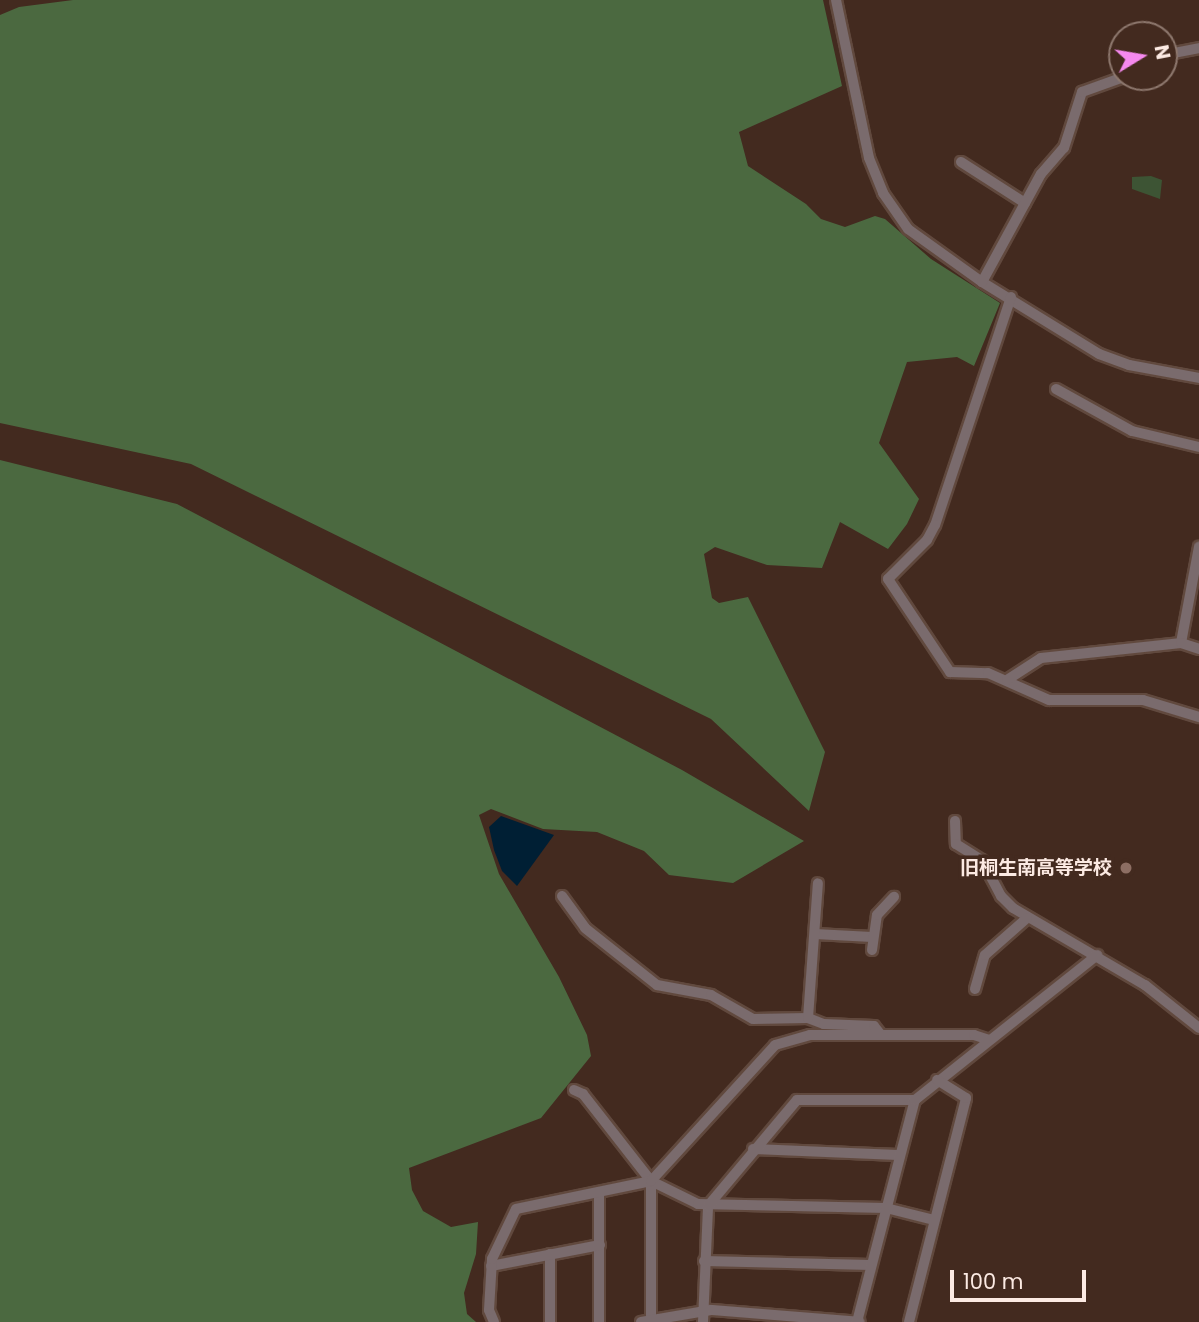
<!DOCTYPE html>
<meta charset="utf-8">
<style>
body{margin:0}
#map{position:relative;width:1199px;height:1322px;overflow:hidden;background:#432a1f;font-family:Poppins,"Noto Sans JP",sans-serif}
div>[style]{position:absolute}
.green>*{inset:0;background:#3d5434}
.forest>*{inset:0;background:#4b6940}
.water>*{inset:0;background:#001f34}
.roads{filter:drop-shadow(2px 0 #61493e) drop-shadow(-2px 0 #61493e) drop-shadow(0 2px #61493e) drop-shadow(0 -2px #61493e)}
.minor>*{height:10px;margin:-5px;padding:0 5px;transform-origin:5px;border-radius:5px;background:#7a6b6d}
.dots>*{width:19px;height:19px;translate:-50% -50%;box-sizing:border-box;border:4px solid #432a1f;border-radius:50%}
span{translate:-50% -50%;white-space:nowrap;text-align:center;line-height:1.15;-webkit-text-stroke:7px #432a1f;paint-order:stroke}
.poi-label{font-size:19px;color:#fceae3;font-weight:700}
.right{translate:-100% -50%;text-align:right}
.north{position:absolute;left:1108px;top:21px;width:70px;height:70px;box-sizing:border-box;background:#432a1f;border:2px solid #8d776d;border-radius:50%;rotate:79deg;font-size:19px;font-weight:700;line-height:28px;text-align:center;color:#fceae3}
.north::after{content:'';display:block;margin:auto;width:24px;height:32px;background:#f589ee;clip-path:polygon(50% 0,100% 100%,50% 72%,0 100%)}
.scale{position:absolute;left:950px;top:1270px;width:136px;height:32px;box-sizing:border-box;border:4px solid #fceae3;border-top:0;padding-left:9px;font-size:21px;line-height:24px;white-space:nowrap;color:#fceae3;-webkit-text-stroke:5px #432a1f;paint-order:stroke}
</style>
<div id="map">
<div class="green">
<i style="clip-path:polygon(1151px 176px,1162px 180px,1160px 199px,1132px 189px,1132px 177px)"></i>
</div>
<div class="forest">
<i style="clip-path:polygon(73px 0,823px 0,842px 86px,739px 132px,748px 166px,806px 204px,821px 219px,845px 227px,875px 216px,885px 219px,931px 259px,1000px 303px,974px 366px,957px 357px,907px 362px,879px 443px,919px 499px,907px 524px,888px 549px,840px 522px,822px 568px,767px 565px,715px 547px,704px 554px,712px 598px,719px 603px,748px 597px,825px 752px,809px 811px,711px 719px,191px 464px,0 423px,0 15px,19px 7px)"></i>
<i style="clip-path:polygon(0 460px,177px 504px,682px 770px,804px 841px,733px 883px,669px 875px,644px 851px,597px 832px,543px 829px,491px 809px,479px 815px,499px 874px,559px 977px,587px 1035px,591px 1056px,541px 1118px,409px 1168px,412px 1190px,423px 1211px,451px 1227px,478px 1222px,476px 1254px,464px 1293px,467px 1314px,476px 1322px,0 1322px)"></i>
</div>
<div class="water">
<i style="clip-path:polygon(501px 816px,554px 835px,517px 886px,502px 871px,494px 850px,489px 827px)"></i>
</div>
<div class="roads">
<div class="minor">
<i style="left:836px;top:0;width:161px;rotate:78.2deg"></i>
<i style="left:869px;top:158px;width:38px;rotate:68deg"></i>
<i style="left:883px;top:193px;width:44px;rotate:55.2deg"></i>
<i style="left:908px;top:229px;width:91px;rotate:35.6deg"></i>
<i style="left:982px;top:282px;width:137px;rotate:31.6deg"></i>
<i style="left:1099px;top:354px;width:32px;rotate:20deg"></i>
<i style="left:1129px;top:365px;width:71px;rotate:10.5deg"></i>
<i style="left:1164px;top:55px;width:36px;rotate:-11deg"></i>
<i style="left:961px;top:162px;width:76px;rotate:32.6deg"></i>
<i style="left:982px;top:282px;width:123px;rotate:-61.4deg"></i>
<i style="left:1041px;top:174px;width:35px;rotate:-49deg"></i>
<i style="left:1064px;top:148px;width:59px;rotate:-72.2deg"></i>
<i style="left:1082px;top:92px;width:45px;rotate:-19.7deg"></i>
<i style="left:1011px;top:297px;width:240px;rotate:108.4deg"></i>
<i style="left:935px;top:525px;width:17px;rotate:118deg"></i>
<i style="left:927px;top:540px;width:55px;rotate:135deg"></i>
<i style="left:888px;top:579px;width:112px;rotate:56.3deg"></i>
<i style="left:950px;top:672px;width:38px;rotate:2deg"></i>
<i style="left:988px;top:673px;width:67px;rotate:23.9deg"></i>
<i style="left:1049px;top:700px;width:94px"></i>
<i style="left:1143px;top:700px;width:59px;rotate:16.9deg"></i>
<i style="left:1056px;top:389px;width:87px;rotate:28.9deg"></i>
<i style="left:1132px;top:431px;width:69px;rotate:13.4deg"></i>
<i style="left:1181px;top:643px;width:98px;rotate:-79.4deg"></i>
<i style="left:1007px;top:680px;width:40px;rotate:-32.9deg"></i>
<i style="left:1041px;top:658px;width:141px;rotate:-6.1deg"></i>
<i style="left:1181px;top:643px;width:19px;rotate:18deg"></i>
<i style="left:955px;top:821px;width:23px;rotate:88deg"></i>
<i style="left:956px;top:844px;width:31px;rotate:32deg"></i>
<i style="left:982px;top:860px;width:41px;rotate:62.2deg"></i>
<i style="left:1001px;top:896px;width:17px;rotate:45deg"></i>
<i style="left:1013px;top:908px;width:153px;rotate:30.3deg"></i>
<i style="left:1145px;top:985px;width:69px;rotate:38.5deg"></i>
<i style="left:562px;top:896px;width:39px;rotate:54deg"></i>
<i style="left:585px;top:928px;width:92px;rotate:38.4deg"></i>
<i style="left:657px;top:985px;width:55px;rotate:10.5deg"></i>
<i style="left:711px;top:995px;width:48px;rotate:29.7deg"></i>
<i style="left:753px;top:1019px;width:55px;rotate:-1deg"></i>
<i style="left:808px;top:1018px;width:17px;rotate:21deg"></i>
<i style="left:824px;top:1024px;width:50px;rotate:2.3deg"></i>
<i style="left:874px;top:1026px;width:11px;rotate:52deg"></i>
<i style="left:815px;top:934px;width:57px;rotate:3deg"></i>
<i style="left:872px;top:950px;width:35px;rotate:-82deg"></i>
<i style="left:877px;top:915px;width:25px;rotate:-47deg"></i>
<i style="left:975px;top:989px;width:35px;rotate:-74deg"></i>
<i style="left:985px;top:955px;width:56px;rotate:-41.4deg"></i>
<i style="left:808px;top:1018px;width:135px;rotate:-85.8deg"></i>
<i style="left:574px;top:1090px;width:10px;rotate:24deg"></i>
<i style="left:583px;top:1094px;width:110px;rotate:52deg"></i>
<i style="left:651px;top:1181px;width:52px;rotate:26.1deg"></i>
<i style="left:698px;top:1204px;width:188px;rotate:1.2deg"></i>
<i style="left:886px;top:1208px;width:49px;rotate:14deg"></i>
<i style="left:753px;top:1149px;width:146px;rotate:2.4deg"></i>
<i style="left:651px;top:1181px;width:139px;rotate:90deg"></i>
<i style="left:599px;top:1192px;width:130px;rotate:90deg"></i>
<i style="left:550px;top:1254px;width:68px;rotate:90deg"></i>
<i style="left:704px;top:1261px;width:167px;rotate:1.4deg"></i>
<i style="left:491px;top:1266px;width:111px;rotate:-10.9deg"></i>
<i style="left:494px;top:1322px;width:13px;rotate:-113deg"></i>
<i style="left:489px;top:1310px;width:51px;rotate:-86.6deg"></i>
<i style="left:492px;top:1259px;width:55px;rotate:-64.4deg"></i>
<i style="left:516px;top:1209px;width:138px;rotate:-11.7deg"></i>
<i style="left:651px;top:1181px;width:184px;rotate:-47.6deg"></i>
<i style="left:775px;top:1045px;width:36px;rotate:-16deg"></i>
<i style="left:810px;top:1035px;width:164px"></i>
<i style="left:974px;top:1035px;width:16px;rotate:18deg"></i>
<i style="left:641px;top:1322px;width:71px;rotate:-9.7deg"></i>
<i style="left:711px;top:1310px;width:149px;rotate:4.6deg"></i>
<i style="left:703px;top:1322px;width:116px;rotate:-87.5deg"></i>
<i style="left:708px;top:1206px;width:138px;rotate:-50deg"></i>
<i style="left:797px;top:1100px;width:118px"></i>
<i style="left:857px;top:1322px;width:229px;rotate:-75.4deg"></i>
<i style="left:915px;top:1100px;width:233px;rotate:-38.5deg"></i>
<i style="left:909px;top:1322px;width:231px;rotate:-75.7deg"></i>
<i style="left:966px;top:1098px;width:34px;rotate:-148deg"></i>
</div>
</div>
<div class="dots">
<i style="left:1126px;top:868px;background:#8d6e63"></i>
</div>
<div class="poi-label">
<span class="right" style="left:1112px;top:868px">旧桐生南高等学校</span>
</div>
<div class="north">N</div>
<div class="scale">100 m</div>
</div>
